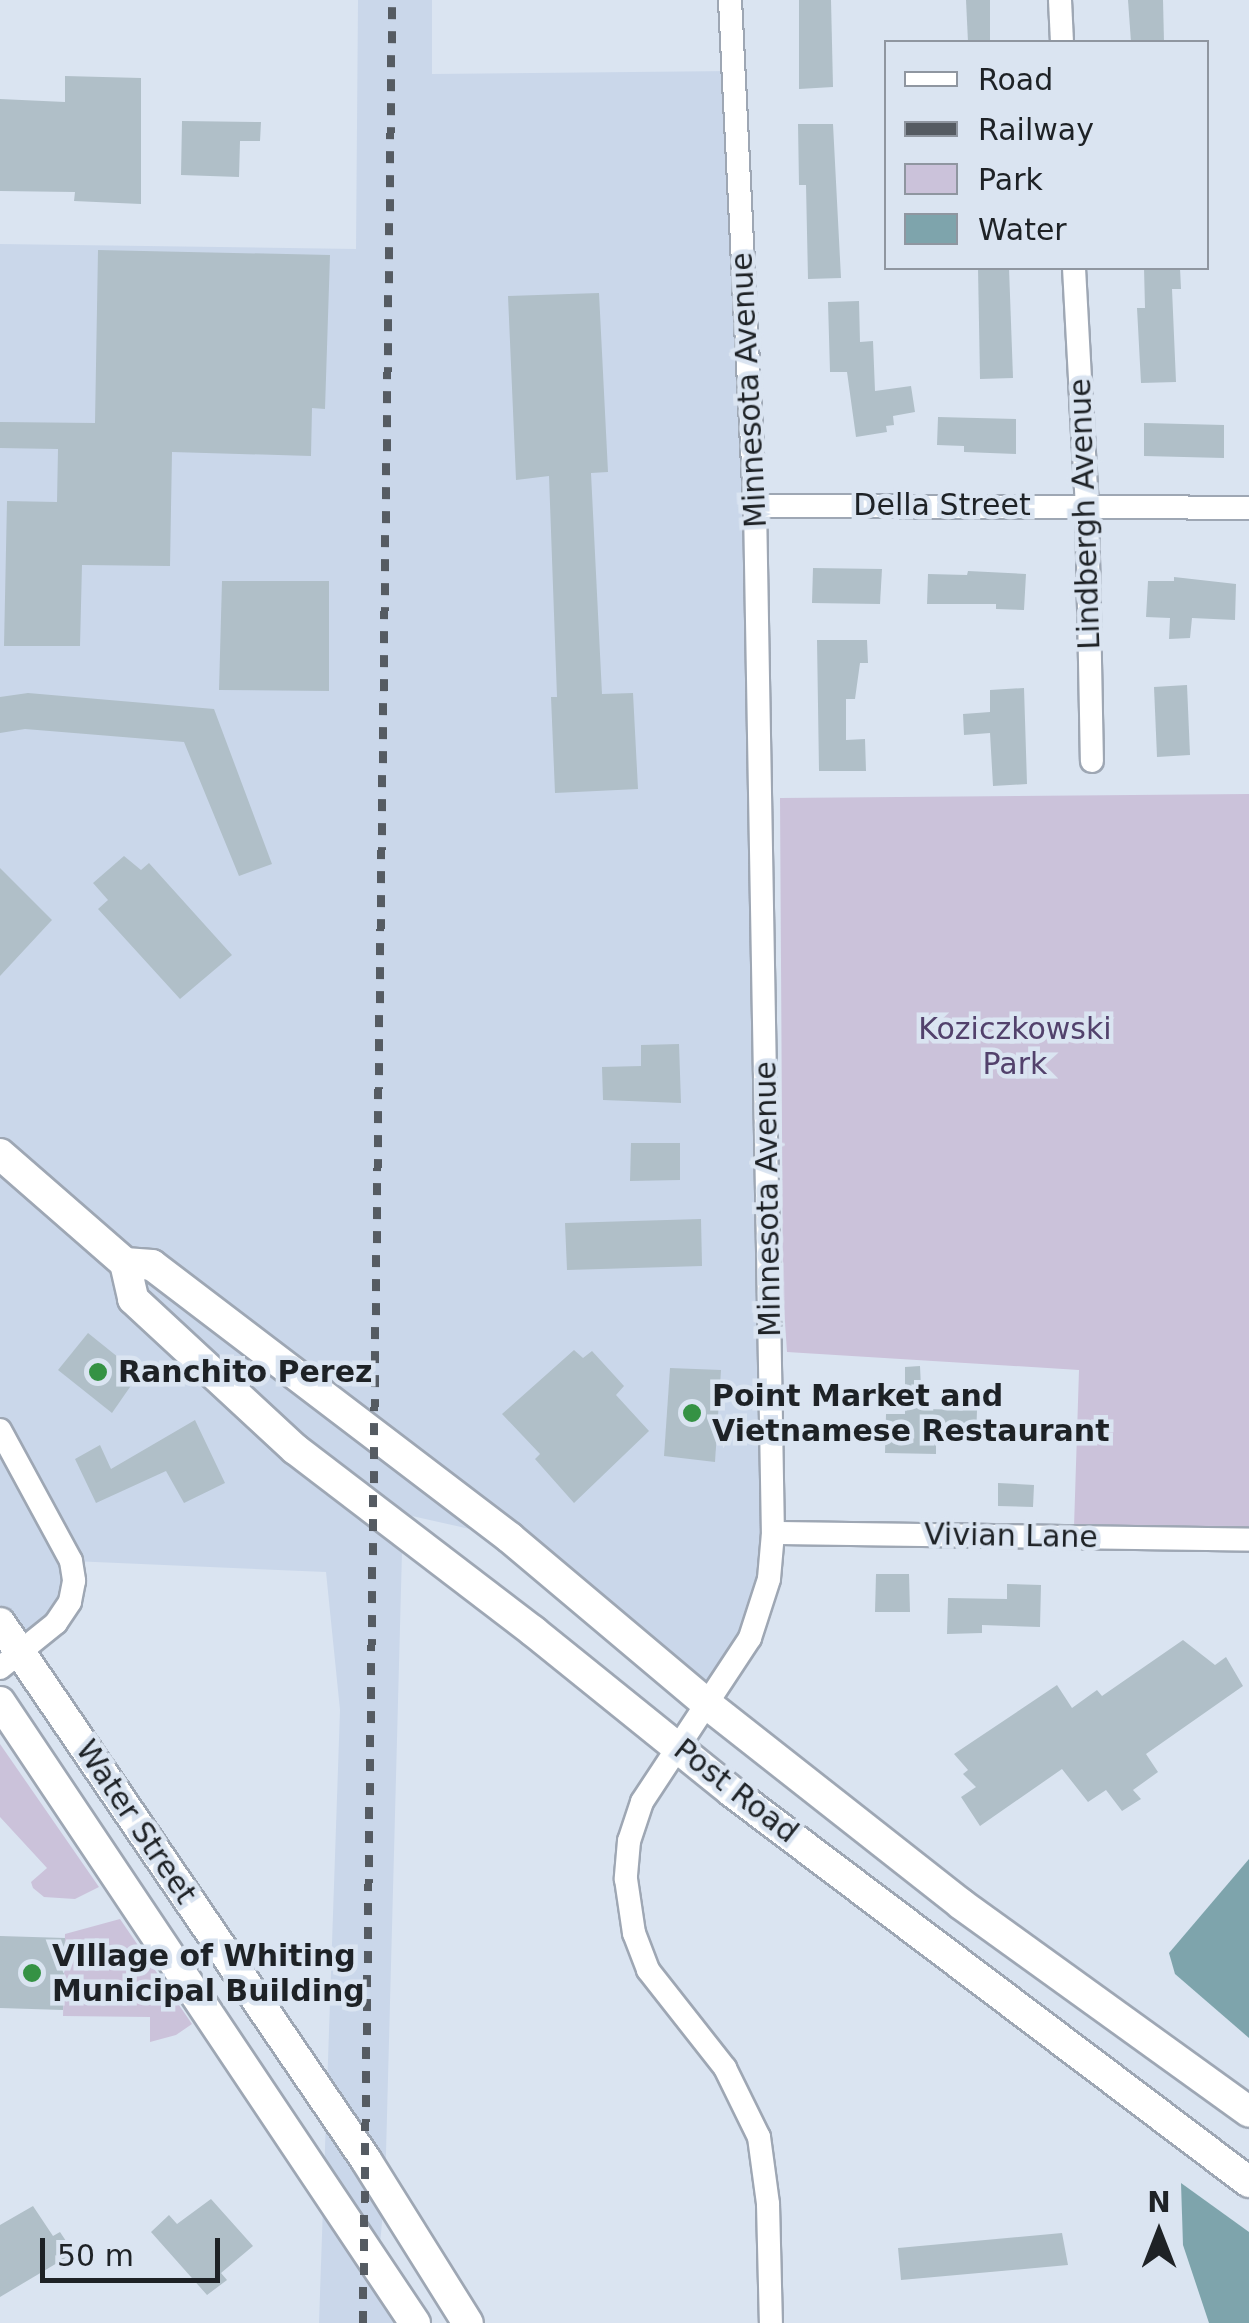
<!DOCTYPE html>
<style>
body{margin:0}
#map{position:relative;width:1249px;height:2323px;overflow:hidden;background:#dae4f1;font-family:"DejaVu Sans",sans-serif}
div>[style]{position:absolute}
.built>*{inset:0;background:#cad7ea}
.green>*{inset:0;background:#cbc2da}
.water>*{inset:0;background:#7ea4ac}
.building>*{inset:0;background:#b0bfc8}
.roads{filter:drop-shadow(2px 0 #9ea7b4) drop-shadow(-2px 0 #9ea7b4) drop-shadow(0 2px #9ea7b4) drop-shadow(0 -2px #9ea7b4)}
.street>*{height:22px;margin:-11px;padding:0 11px;transform-origin:11px;border-radius:11px;background:#fff}
.secondary>*{height:30px;margin:-15px;padding:0 15px;transform-origin:15px;border-radius:15px;background:#fff}
.rail>*{height:8px;margin-top:-4px;transform-origin:0;background:repeating-linear-gradient(90deg,#555b62 0 12px,transparent 0 24px)}
.dots>*{width:28px;height:28px;translate:-50% -50%;box-sizing:border-box;border:5px solid #dae4f1;border-radius:50%}
span{translate:-50% -50%;white-space:nowrap;text-align:center;line-height:1.15;-webkit-text-stroke:9px #dae4f1;paint-order:stroke}
.street-label{font-size:30px;color:#1e2226}
.park-label{font-size:30px;color:#52416c}
.poi-label{font-size:30px;color:#1e2226;font-weight:700}
.left{translate:0 -50%;text-align:left}
.legend{position:absolute;left:884px;top:40px;width:325px;height:230px;box-sizing:border-box;background:#dae4f1;border:2px solid #8f96a0;margin:0;padding:12px 18px;list-style:none;font-size:30px;color:#1e2226}
.legend li{display:flex;align-items:center;gap:20px;height:50px}
.legend b{width:50px;border:2px solid #8f96a0}
.north{position:absolute;left:1109px;top:2183px;width:100px;height:100px;-webkit-text-stroke:8px #dae4f1;paint-order:stroke;rotate:0deg;font-size:28px;font-weight:700;line-height:40px;text-align:center;color:#1e2226}
.north::after{content:'';display:block;margin:auto;width:35px;height:45px;background:#1e2226;clip-path:polygon(50% 0,100% 100%,50% 72%,0 100%)}
.scale{position:absolute;left:40px;top:2238px;width:180px;height:45px;box-sizing:border-box;border:5px solid #1e2226;border-top:0;padding-left:12px;font-size:30px;line-height:35px;white-space:nowrap;color:#1e2226;-webkit-text-stroke:8px #dae4f1;paint-order:stroke}
</style>
<div id="map">
<div class="built">
<i style="clip-path:polygon(358px 0,432px 0,432px 74px,733px 71px,755px 506px,769px 1579px,707px 1704px,510px 1538px,403px 1514px,385px 2191px,378px 2265px,415px 2323px,319px 2323px,340px 1710px,326px 1572px,72px 1561px,74px 1581px,21px 1653px,0 1623px,0 244px,356px 249px)"></i>
</div>
<div class="green">
<i style="clip-path:polygon(1249px 794px,1249px 1528px,1074px 1527px,1079px 1370px,787px 1352px,783px 1294px,780px 798px)"></i>
<i style="clip-path:polygon(0 1744px,99px 1887px,75px 1899px,44px 1897px,33px 1888px,31px 1882px,47px 1868px,0 1817px)"></i>
<i style="clip-path:polygon(120px 1919px,192px 2024px,176px 2035px,150px 2042px,150px 2017px,63px 2016px,65px 1934px)"></i>
</div>
<div class="water">
<i style="clip-path:polygon(1249px 1859px,1249px 2038px,1175px 1974px,1169px 1953px)"></i>
<i style="clip-path:polygon(1181px 2183px,1249px 2232px,1249px 2323px,1209px 2323px,1183px 2245px)"></i>
</div>
<div class="building">
<i style="clip-path:polygon(799px 0,831px 0,833px 87px,799px 89px)"></i>
<i style="clip-path:polygon(966px 0,990px 0,990px 42px,968px 42px)"></i>
<i style="clip-path:polygon(1128px 0,1163px 0,1164px 42px,1131px 42px)"></i>
<i style="clip-path:polygon(65px 76px,141px 78px,141px 204px,74px 201px,75px 192px,0 191px,0 99px,65px 102px)"></i>
<i style="clip-path:polygon(182px 121px,261px 122px,260px 141px,240px 141px,239px 177px,181px 175px)"></i>
<i style="clip-path:polygon(798px 124px,833px 124px,841px 278px,808px 279px,806px 185px,799px 185px)"></i>
<i style="clip-path:polygon(98px 250px,330px 255px,325px 409px,312px 408px,311px 456px,172px 452px,170px 566px,82px 565px,80px 646px,4px 646px,7px 501px,57px 502px,58px 449px,0 448px,0 422px,95px 423px)"></i>
<i style="clip-path:polygon(978px 268px,1009px 268px,1013px 378px,980px 379px)"></i>
<i style="clip-path:polygon(1144px 268px,1180px 268px,1181px 289px,1172px 289px,1176px 382px,1141px 383px,1137px 308px,1145px 308px)"></i>
<i style="clip-path:polygon(599px 293px,608px 472px,591px 473px,602px 694px,633px 693px,638px 789px,555px 793px,551px 697px,557px 697px,549px 476px,516px 480px,508px 296px)"></i>
<i style="clip-path:polygon(859px 301px,860px 342px,873px 341px,875px 391px,911px 386px,915px 412px,893px 416px,894px 425px,886px 426px,887px 432px,856px 437px,847px 372px,830px 372px,828px 302px)"></i>
<i style="clip-path:polygon(938px 417px,1016px 419px,1016px 454px,964px 452px,964px 446px,937px 445px)"></i>
<i style="clip-path:polygon(1144px 423px,1224px 425px,1224px 458px,1144px 456px)"></i>
<i style="clip-path:polygon(813px 568px,882px 569px,880px 604px,812px 603px)"></i>
<i style="clip-path:polygon(968px 571px,1026px 574px,1024px 610px,996px 609px,996px 604px,927px 604px,928px 574px,967px 575px)"></i>
<i style="clip-path:polygon(1174px 577px,1236px 584px,1235px 620px,1192px 618px,1190px 638px,1169px 639px,1170px 618px,1146px 617px,1148px 581px,1174px 581px)"></i>
<i style="clip-path:polygon(222px 581px,329px 581px,329px 691px,219px 690px)"></i>
<i style="clip-path:polygon(817px 640px,867px 640px,868px 663px,860px 663px,855px 699px,846px 699px,846px 740px,865px 739px,866px 771px,819px 771px)"></i>
<i style="clip-path:polygon(1187px 685px,1190px 755px,1157px 757px,1154px 687px)"></i>
<i style="clip-path:polygon(1024px 688px,1027px 784px,993px 786px,990px 733px,964px 735px,963px 714px,990px 712px,990px 690px)"></i>
<i style="clip-path:polygon(28px 693px,214px 709px,272px 864px,239px 876px,184px 742px,25px 729px,0 733px,0 697px)"></i>
<i style="clip-path:polygon(124px 856px,141px 870px,149px 863px,232px 955px,180px 999px,98px 909px,108px 900px,93px 883px)"></i>
<i style="clip-path:polygon(0 868px,52px 920px,0 976px)"></i>
<i style="clip-path:polygon(679px 1044px,681px 1103px,603px 1100px,602px 1067px,641px 1066px,641px 1045px)"></i>
<i style="clip-path:polygon(631px 1143px,680px 1143px,680px 1180px,630px 1181px)"></i>
<i style="clip-path:polygon(701px 1219px,702px 1266px,567px 1270px,565px 1223px)"></i>
<i style="clip-path:polygon(88px 1333px,139px 1374px,112px 1413px,58px 1370px)"></i>
<i style="clip-path:polygon(574px 1350px,583px 1358px,592px 1351px,624px 1386px,616px 1395px,649px 1431px,574px 1503px,535px 1459px,540px 1454px,502px 1414px)"></i>
<i style="clip-path:polygon(920px 1366px,922px 1409px,977px 1410px,976px 1440px,936px 1439px,936px 1454px,885px 1453px,886px 1414px,905px 1414px,905px 1367px)"></i>
<i style="clip-path:polygon(670px 1368px,721px 1370px,715px 1462px,664px 1456px)"></i>
<i style="clip-path:polygon(195px 1420px,225px 1483px,184px 1503px,166px 1471px,96px 1503px,75px 1459px,100px 1445px,111px 1469px)"></i>
<i style="clip-path:polygon(998px 1483px,1034px 1485px,1033px 1507px,998px 1506px)"></i>
<i style="clip-path:polygon(876px 1574px,909px 1574px,910px 1612px,875px 1612px)"></i>
<i style="clip-path:polygon(1007px 1584px,1041px 1585px,1040px 1627px,982px 1625px,982px 1633px,947px 1634px,948px 1598px,1007px 1599px)"></i>
<i style="clip-path:polygon(1183px 1640px,1215px 1665px,1226px 1657px,1243px 1686px,1146px 1754px,1158px 1772px,1133px 1790px,1141px 1799px,1122px 1811px,1106px 1790px,1088px 1802px,1062px 1769px,980px 1826px,961px 1797px,976px 1787px,963px 1774px,968px 1770px,954px 1754px,1057px 1685px,1072px 1708px,1097px 1690px,1102px 1696px)"></i>
<i style="clip-path:polygon(0 1936px,65px 1938px,63px 2010px,0 2008px)"></i>
<i style="clip-path:polygon(211px 2199px,253px 2246px,221px 2273px,227px 2280px,207px 2295px,151px 2232px,169px 2215px,177px 2224px)"></i>
<i style="clip-path:polygon(33px 2206px,53px 2236px,60px 2232px,74px 2253px,0 2297px,0 2225px)"></i>
<i style="clip-path:polygon(1062px 2233px,1068px 2265px,901px 2280px,898px 2248px)"></i>
</div>
<div class="roads">
<div class="street">
<i style="left:730px;top:0;width:507px;rotate:87.17deg"></i>
<i style="left:755px;top:506px;width:1027px;rotate:89deg"></i>
<i style="left:773px;top:1533px;width:46px;rotate:95deg"></i>
<i style="left:769px;top:1579px;width:62px;rotate:107.9deg"></i>
<i style="left:750px;top:1638px;width:196px;rotate:123.4deg"></i>
<i style="left:642px;top:1802px;width:41px;rotate:108.4deg"></i>
<i style="left:629px;top:1841px;width:38px;rotate:95deg"></i>
<i style="left:626px;top:1879px;width:55px;rotate:81.6deg"></i>
<i style="left:634px;top:1933px;width:40px;rotate:69deg"></i>
<i style="left:648px;top:1970px;width:125px;rotate:51.8deg"></i>
<i style="left:725px;top:2068px;width:77px;rotate:63.8deg"></i>
<i style="left:759px;top:2137px;width:68px;rotate:82.3deg"></i>
<i style="left:768px;top:2204px;width:119px;rotate:88.6deg"></i>
<i style="left:1060px;top:0;width:42px;rotate:87.3deg"></i>
<i style="left:1074px;top:268px;width:237px;rotate:86.9deg"></i>
<i style="left:1087px;top:505px;width:256px;rotate:88.9deg"></i>
<i style="left:755px;top:506px;width:494px;rotate:0.2deg"></i>
<i style="left:0;top:1430px;width:149px;rotate:61.5deg"></i>
<i style="left:71px;top:1561px;width:20px;rotate:81deg"></i>
<i style="left:74px;top:1581px;width:21px;rotate:101deg"></i>
<i style="left:70px;top:1602px;width:25px;rotate:124deg"></i>
<i style="left:56px;top:1623px;width:72px;rotate:141.2deg"></i>
<i style="left:773px;top:1533px;width:476px;rotate:0.8deg"></i>
</div>
<div class="secondary">
<i style="left:0;top:1154px;width:166px;rotate:41.1deg"></i>
<i style="left:125px;top:1263px;width:27px;rotate:4deg"></i>
<i style="left:152px;top:1265px;width:450px;rotate:37.3deg"></i>
<i style="left:510px;top:1538px;width:258px;rotate:40.1deg"></i>
<i style="left:707px;top:1704px;width:323px;rotate:38.2deg"></i>
<i style="left:961px;top:1904px;width:355px;rotate:35.8deg"></i>
<i style="left:125px;top:1263px;width:37px;rotate:77deg"></i>
<i style="left:133px;top:1299px;width:221px;rotate:42.8deg"></i>
<i style="left:295px;top:1449px;width:300px;rotate:37.4deg"></i>
<i style="left:533px;top:1631px;width:255px;rotate:38.9deg"></i>
<i style="left:731px;top:1791px;width:649px;rotate:37.05deg"></i>
<i style="left:0;top:1623px;width:650px;rotate:55.72deg"></i>
<i style="left:366px;top:2160px;width:192px;rotate:58deg"></i>
<i style="left:0;top:1702px;width:747px;rotate:56.25deg"></i>
</div>
</div>
<div class="rail">
<i style="left:363px;top:2323px;width:2323px;rotate:-89.28deg"></i>
</div>
<div class="dots">
<i style="left:98px;top:1372px;background:#359244"></i>
<i style="left:692px;top:1413px;background:#359244"></i>
<i style="left:32px;top:1973px;background:#359244"></i>
</div>
<div class="street-label">
<span style="left:749px;top:390px;rotate:-93deg">Minnesota Avenue</span>
<span style="left:942px;top:505px">Della Street</span>
<span style="left:1085px;top:514px;rotate:-92deg">Lindbergh Avenue</span>
<span style="left:768px;top:1199px;rotate:-91deg">Minnesota Avenue</span>
<span style="left:1011px;top:1536px;rotate:1deg">Vivian Lane</span>
<span style="left:736px;top:1791px;rotate:38deg">Post Road</span>
<span style="left:136px;top:1822px;rotate:56deg">Water Street</span>
</div>
<div class="park-label">
<span style="left:1015px;top:1046px">Koziczkowski<br>Park</span>
</div>
<div class="poi-label">
<span class="left" style="left:118px;top:1372px">Ranchito Perez</span>
<span class="left" style="left:712px;top:1413px">Point Market and<br>Vietnamese Restaurant</span>
<span class="left" style="left:52px;top:1973px">VIllage of Whiting<br>Municipal Building</span>
</div>
<ul class="legend">
<li><b style="height:12px;background:#fff"></b>Road</li>
<li><b style="height:12px;background:#555b62"></b>Railway</li>
<li><b style="height:28px;background:#cbc2da"></b>Park</li>
<li><b style="height:28px;background:#7ea4ac"></b>Water</li>
</ul>
<div class="north">N</div>
<div class="scale">50 m</div>
</div>
